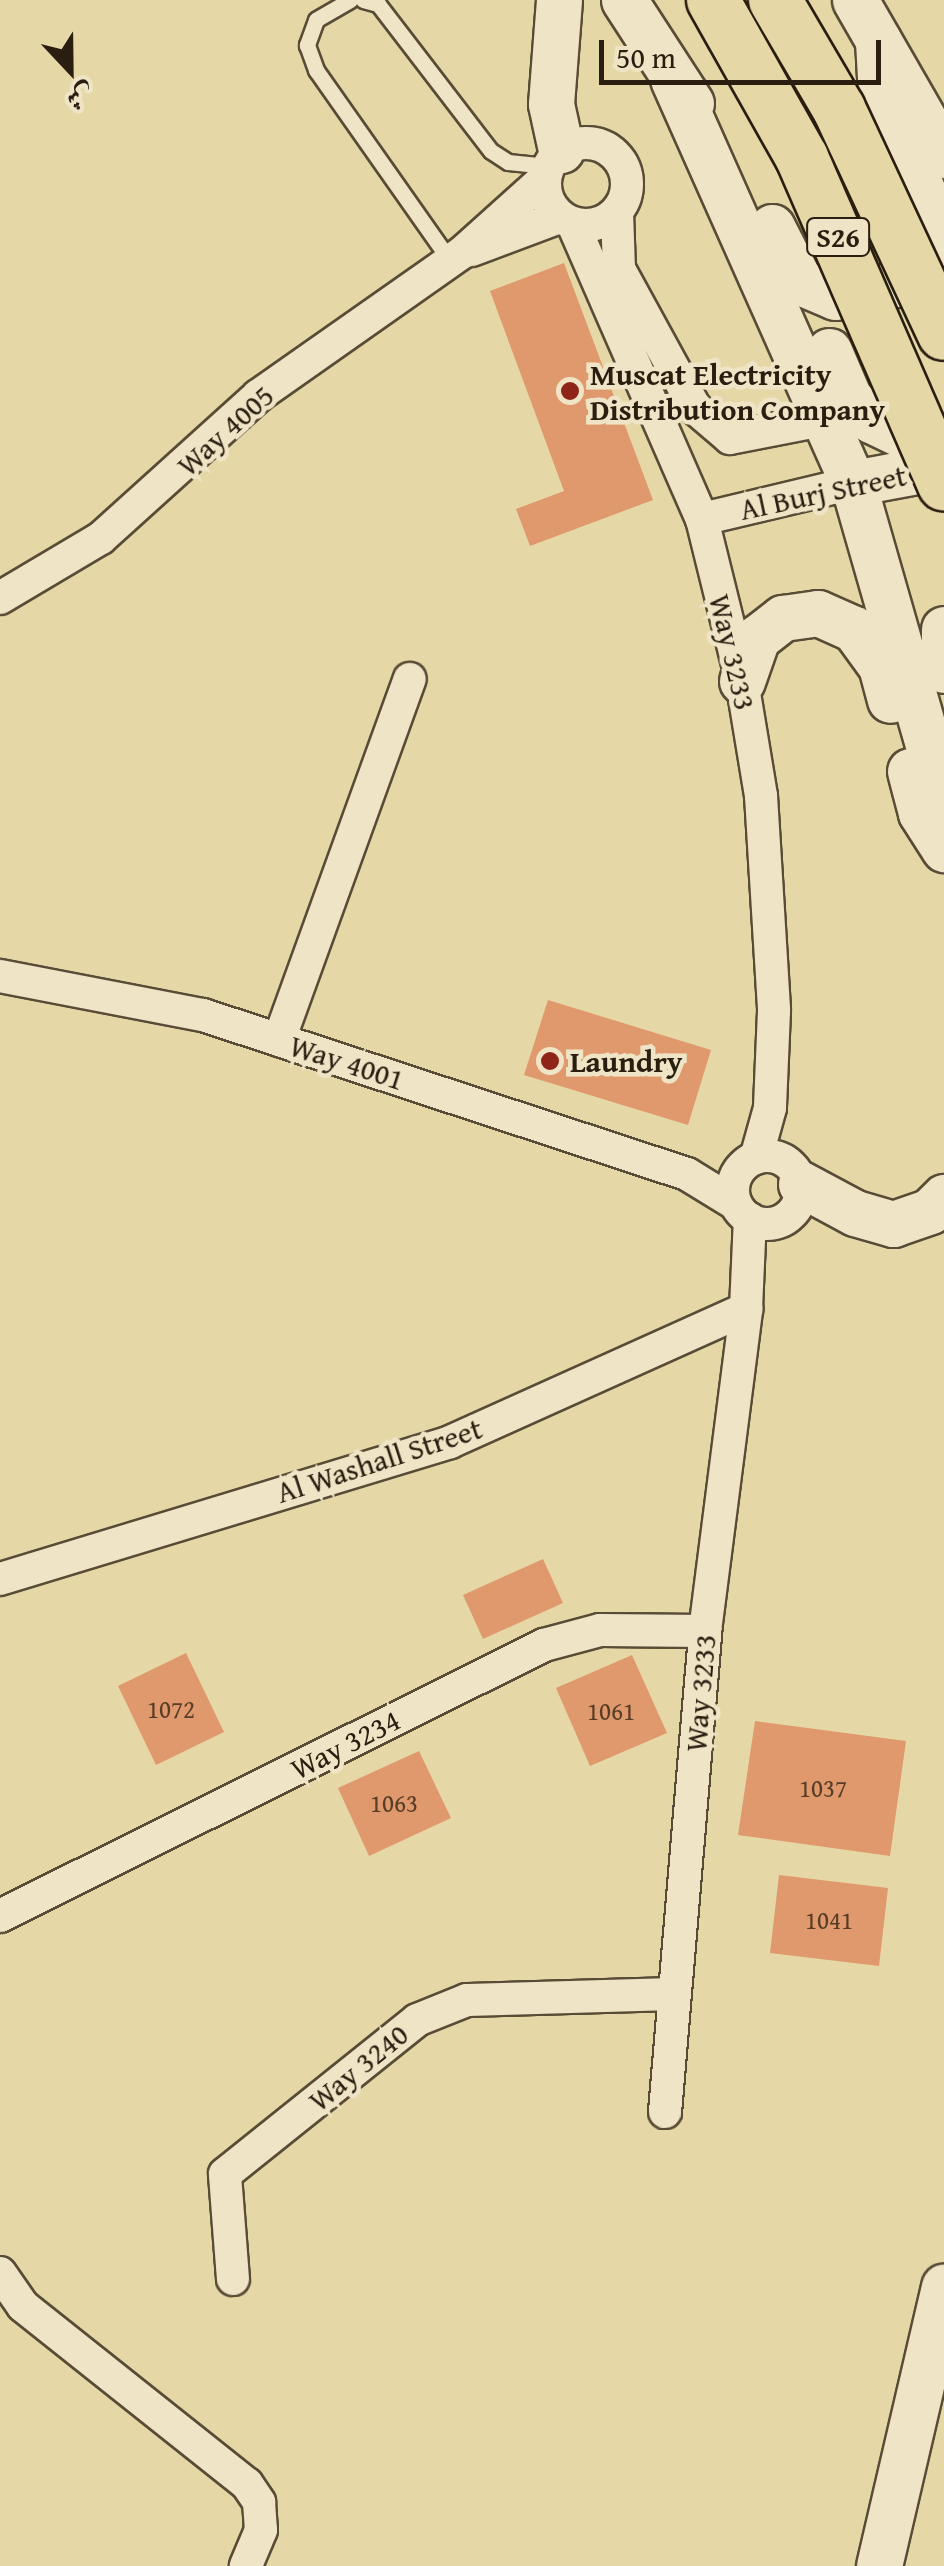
<!DOCTYPE html>
<meta charset="utf-8">
<style>
body{margin:0}
#map{position:relative;width:944px;height:2566px;overflow:hidden;background:#e6d7a7;font-family:"Gentium Book Plus",Amiri,serif}
div>[style]{position:absolute}
.building>*{inset:0;background:#e0996c}
.roads{filter:drop-shadow(2px 0 #584c36) drop-shadow(-2px 0 #584c36) drop-shadow(0 2px #584c36) drop-shadow(0 -2px #584c36)}
.lane>*{height:15px;margin:-7.5px;padding:0 7.5px;transform-origin:7.5px;border-radius:7.5px;background:#efe5c6}
.street>*{height:32px;margin:-16px;padding:0 16px;transform-origin:16px;border-radius:16px;background:#efe5c6}
.street>.ring{margin:-16px;padding:0;box-sizing:content-box;background:none;border:32px solid #efe5c6;border-radius:50%}
.secondary>*{height:45px;margin:-22.5px;padding:0 22.5px;transform-origin:22.5px;border-radius:22.5px;background:#efe5c6}
.bridges{filter:drop-shadow(2px 0 #291e10) drop-shadow(-2px 0 #291e10) drop-shadow(0 2px #291e10) drop-shadow(0 -2px #291e10)}
.primary-bridge>*{height:52px;margin:-26px;padding:0 26px;transform-origin:26px;border-radius:26px;background:#e6d7a7}
.dots>*{width:28px;height:28px;translate:-50% -50%;box-sizing:border-box;border:5px solid #efe5c6;border-radius:50%}
span{translate:-50% -50%;white-space:nowrap;text-align:center;line-height:1.15;-webkit-text-stroke:9px #efe5c6;paint-order:stroke}
.number-label{font-size:25px;color:#573d27}
.number-label span{-webkit-text-stroke-width:0}
.shield-label span{padding:2px 8px;background:#efe5c6;border:2px solid;border-radius:8px;-webkit-text-stroke-width:0}
.shield-label{font-size:28px;color:#291e10;font-weight:700}
.poi-label{font-size:30px;color:#291e10;font-weight:700}
.left{translate:0 -50%;text-align:left}
.street-label{font-size:30px;color:#291e10}
.north{position:absolute;left:20px;top:20px;width:100px;height:100px;-webkit-text-stroke:8px #efe5c6;paint-order:stroke;rotate:158deg;font-size:28px;font-weight:700;line-height:40px;text-align:center;color:#291e10}
.north::after{content:'';display:block;margin:auto;width:35px;height:45px;background:#291e10;clip-path:polygon(50% 0,100% 100%,50% 72%,0 100%)}
.scale{position:absolute;left:599px;top:40px;width:282px;height:45px;box-sizing:border-box;border:5px solid #291e10;border-top:0;padding-left:12px;font-size:30px;line-height:35px;white-space:nowrap;color:#291e10;-webkit-text-stroke:8px #efe5c6;paint-order:stroke}
</style>
<div id="map">
<div class="building">
<i style="clip-path:polygon(564px 263px,653px 500px,530px 546px,516px 509px,564px 491px,490px 291px)"></i>
<i style="clip-path:polygon(548px 1000px,711px 1050px,688px 1125px,524px 1075px)"></i>
<i style="clip-path:polygon(543px 1559px,563px 1603px,483px 1639px,463px 1595px)"></i>
<i style="clip-path:polygon(186px 1653px,224px 1732px,156px 1765px,118px 1686px)"></i>
<i style="clip-path:polygon(632px 1655px,667px 1733px,590px 1766px,556px 1688px)"></i>
<i style="clip-path:polygon(755px 1721px,906px 1741px,890px 1856px,738px 1835px)"></i>
<i style="clip-path:polygon(419px 1751px,451px 1818px,369px 1856px,338px 1788px)"></i>
<i style="clip-path:polygon(779px 1875px,888px 1888px,879px 1966px,770px 1953px)"></i>
</div>
<div class="roads">
<div class="lane">
<i style="left:350px;top:0;width:39px;rotate:150deg"></i>
<i style="left:316px;top:20px;width:27px;rotate:110deg"></i>
<i style="left:307px;top:45px;width:27px;rotate:70deg"></i>
<i style="left:316px;top:70px;width:233px;rotate:54.9deg"></i>
<i style="left:363px;top:0;width:16px;rotate:15deg"></i>
<i style="left:378px;top:4px;width:185px;rotate:52.5deg"></i>
<i style="left:491px;top:151px;width:20px;rotate:33deg"></i>
<i style="left:508px;top:162px;width:40px;rotate:5.7deg"></i>
</div>
<div class="street">
<i class="ring" style="left:545px;top:143px;width:50px;height:50px"></i>
<i style="left:617px;top:212px;width:57px;rotate:88deg"></i>
<i style="left:619px;top:269px;width:158px;rotate:61.3deg"></i>
<i style="left:695px;top:408px;width:46px;rotate:40.6deg"></i>
<i style="left:730px;top:438px;width:100px;rotate:-11deg"></i>
<i style="left:573px;top:224px;width:322px;rotate:66.4deg"></i>
<i style="left:702px;top:519px;width:167px;rotate:76.1deg"></i>
<i style="left:742px;top:681px;width:117px;rotate:80.6deg"></i>
<i style="left:761px;top:796px;width:215px;rotate:86.5deg"></i>
<i style="left:774px;top:1011px;width:97px;rotate:92.4deg"></i>
<i style="left:770px;top:1108px;width:52px;rotate:105.6deg"></i>
<i style="left:472px;top:250px;width:94px;rotate:-20.6deg"></i>
<i style="left:702px;top:519px;width:155px;rotate:-13.4deg"></i>
<i style="left:0;top:598px;width:117px;rotate:-30.7deg"></i>
<i style="left:101px;top:538px;width:212px;rotate:-42.1deg"></i>
<i style="left:258px;top:396px;width:251px;rotate:-35.1deg"></i>
<i style="left:463px;top:252px;width:109px;rotate:-42deg"></i>
<i style="left:0;top:976px;width:207px;rotate:10.9deg"></i>
<i style="left:203px;top:1015px;width:509px;rotate:18.19deg"></i>
<i style="left:687px;top:1174px;width:57px;rotate:31.5deg"></i>
<i style="left:279px;top:1040px;width:384px;rotate:-70.1deg"></i>
<i class="ring" style="left:733px;top:1156px;width:36px;height:36px"></i>
<i style="left:0;top:1579px;width:470px;rotate:-16.9deg"></i>
<i style="left:450px;top:1442px;width:325px;rotate:-24.2deg"></i>
<i style="left:0;top:1916px;width:608px;rotate:-26.48deg"></i>
<i style="left:544px;top:1645px;width:58px;rotate:-15deg"></i>
<i style="left:600px;top:1630px;width:105px;rotate:0.5deg"></i>
<i style="left:665px;top:2112px;width:483px;rotate:-85.2deg"></i>
<i style="left:705px;top:1631px;width:325px;rotate:-82.7deg"></i>
<i style="left:746px;top:1309px;width:90px;rotate:-87.5deg"></i>
<i style="left:0;top:2273px;width:40px;rotate:55.1deg"></i>
<i style="left:23px;top:2306px;width:286px;rotate:38.5deg"></i>
<i style="left:247px;top:2484px;width:22px;rotate:56deg"></i>
<i style="left:259px;top:2502px;width:28px;rotate:86deg"></i>
<i style="left:261px;top:2530px;width:39px;rotate:113deg"></i>
<i style="left:233px;top:2279px;width:105px;rotate:-94.4deg"></i>
<i style="left:225px;top:2174px;width:246px;rotate:-38.7deg"></i>
<i style="left:417px;top:2020px;width:54px;rotate:-21.8deg"></i>
<i style="left:467px;top:2000px;width:207px;rotate:-1.7deg"></i>
</div>
<div class="secondary">
<i style="left:559px;top:0;width:104px;rotate:94.4deg"></i>
<i style="left:551px;top:104px;width:47px;rotate:77.7deg"></i>
<i style="left:624px;top:0;width:123px;rotate:57deg"></i>
<i style="left:855px;top:0;width:179px;rotate:60.1deg"></i>
<i style="left:673px;top:79px;width:442px;rotate:66deg"></i>
<i style="left:853px;top:483px;width:330px;rotate:74deg"></i>
<i style="left:772px;top:227px;width:62px;rotate:63deg"></i>
<i style="left:800px;top:282px;width:38px;rotate:23deg"></i>
<i style="left:835px;top:297px;width:58px;rotate:-11.9deg"></i>
<i style="left:892px;top:285px;width:40px;rotate:-34deg"></i>
<i style="left:925px;top:263px;width:45px;rotate:-77.2deg"></i>
<i style="left:935px;top:219px;width:134px;rotate:-113.7deg"></i>
<i style="left:881px;top:96px;width:56px;rotate:-93.1deg"></i>
<i style="left:829px;top:351px;width:51px;rotate:66.9deg"></i>
<i style="left:849px;top:398px;width:31px;rotate:45deg"></i>
<i style="left:871px;top:420px;width:81px;rotate:25.6deg"></i>
<i style="left:853px;top:483px;width:93px;rotate:-10.6deg"></i>
<i style="left:944px;top:629px;width:41px;rotate:90deg"></i>
<i style="left:742px;top:681px;width:46px;rotate:-70.8deg"></i>
<i style="left:757px;top:638px;width:33px;rotate:-38deg"></i>
<i style="left:783px;top:618px;width:35px;rotate:-8deg"></i>
<i style="left:818px;top:613px;width:39px;rotate:24deg"></i>
<i style="left:854px;top:629px;width:46px;rotate:53.9deg"></i>
<i style="left:881px;top:666px;width:35px;rotate:75deg"></i>
<i style="left:910px;top:771px;width:43px;rotate:75.3deg"></i>
<i style="left:921px;top:813px;width:43px;rotate:57.4deg"></i>
<i style="left:801px;top:1184px;width:61px;rotate:28.2deg"></i>
<i style="left:855px;top:1213px;width:40px;rotate:16deg"></i>
<i style="left:893px;top:1224px;width:39px;rotate:-19deg"></i>
<i style="left:930px;top:1211px;width:20px;rotate:-45deg"></i>
<i style="left:879px;top:2566px;width:287px;rotate:-76.9deg"></i>
</div>
</div>
<div class="bridges">
<div class="primary-bridge">
<i style="left:713px;top:0;width:181px;rotate:60.6deg"></i>
<i style="left:802px;top:158px;width:356px;rotate:66.5deg"></i>
<i style="left:775px;top:0;width:126px;rotate:59.6deg"></i>
<i style="left:839px;top:109px;width:248px;rotate:65deg"></i>
</div>
</div>
<div class="dots">
<i style="left:570px;top:391px;background:#8f2418"></i>
<i style="left:550px;top:1061px;background:#8f2418"></i>
</div>
<div class="number-label">
<span style="left:171px;top:1709px">1072</span>
<span style="left:611px;top:1711px">1061</span>
<span style="left:823px;top:1788px">1037</span>
<span style="left:394px;top:1803px">1063</span>
<span style="left:829px;top:1920px">1041</span>
</div>
<div class="shield-label">
<span style="left:838px;top:237px">S26</span>
</div>
<div class="poi-label">
<span class="left" style="left:590px;top:391px">Muscat Electricity<br>Distribution Company</span>
<span class="left" style="left:570px;top:1061px">Laundry</span>
</div>
<div class="street-label">
<span style="left:225px;top:430px;rotate:-42deg">Way 4005</span>
<span style="left:823px;top:492px;rotate:-12deg">Al Burj Street</span>
<span style="left:733px;top:652px;rotate:77deg">Way 3233</span>
<span style="left:347px;top:1062px;rotate:18deg">Way 4001</span>
<span style="left:379px;top:1460px;rotate:-18deg">Al Washall Street</span>
<span style="left:700px;top:1693px;rotate:-85deg">Way 3233</span>
<span style="left:345px;top:1744px;rotate:-27deg">Way 3234</span>
<span style="left:358px;top:2067px;rotate:-39deg">Way 3240</span>
</div>
<div class="north">ش</div>
<div class="scale">50 m</div>
</div>
